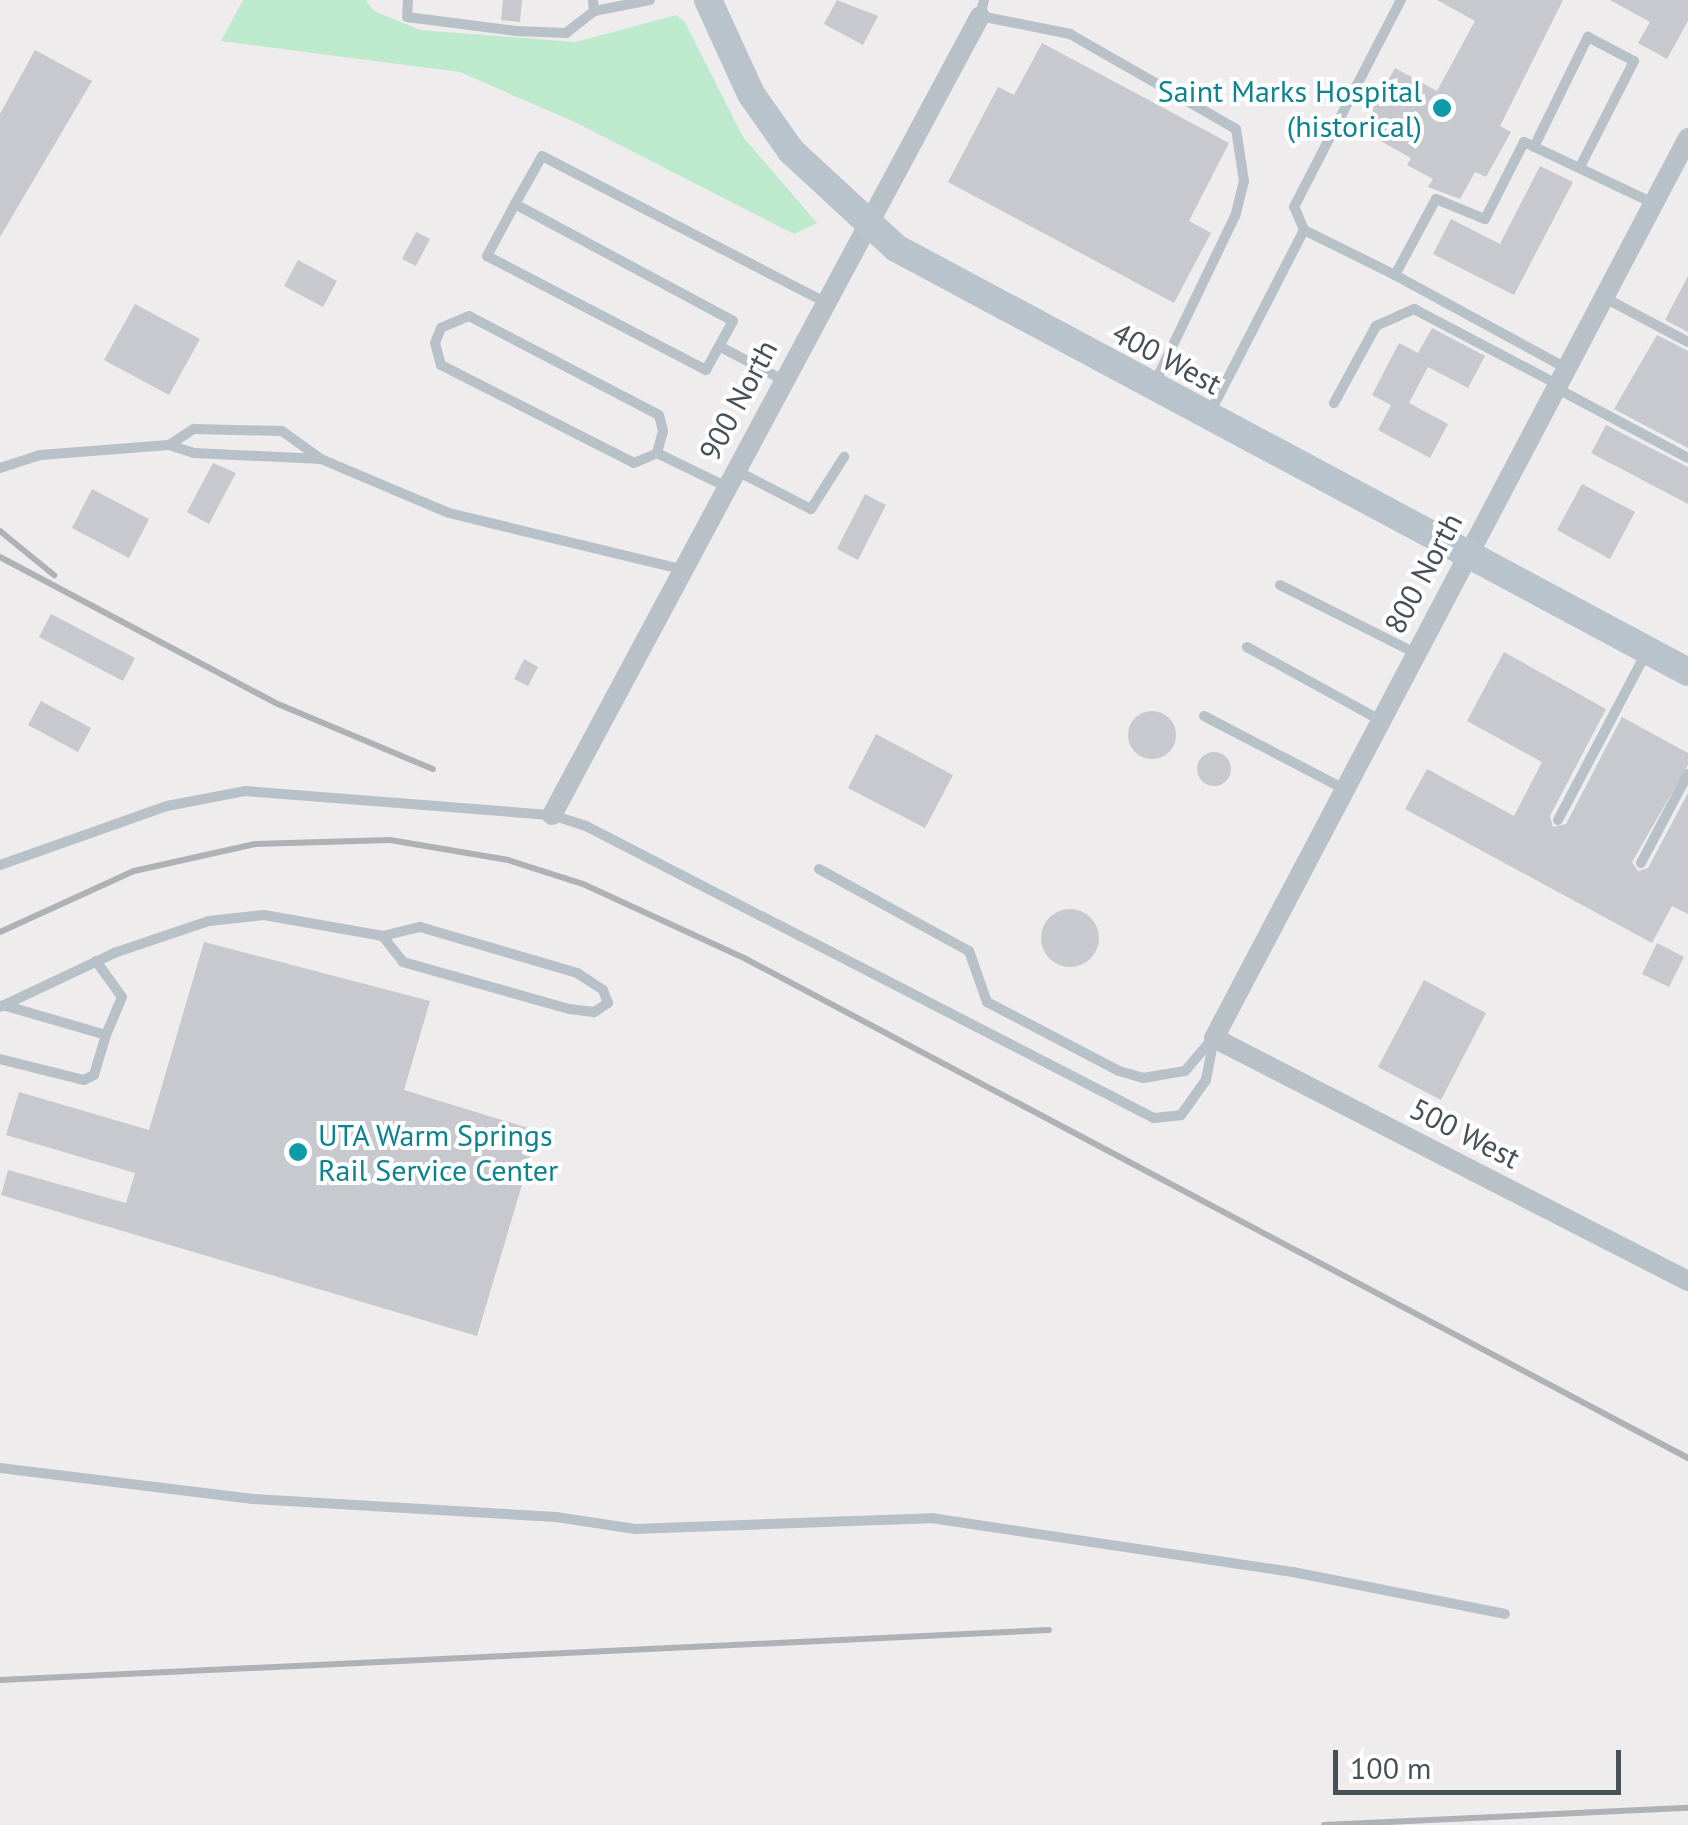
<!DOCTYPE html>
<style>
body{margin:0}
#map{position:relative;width:1688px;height:1825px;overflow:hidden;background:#eeecec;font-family:"PT Sans",sans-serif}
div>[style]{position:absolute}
.green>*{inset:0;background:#bde9cc}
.building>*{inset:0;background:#c7c9ce}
.round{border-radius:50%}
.lane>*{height:10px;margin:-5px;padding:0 5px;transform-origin:5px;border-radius:5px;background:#b8c1c7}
.street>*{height:20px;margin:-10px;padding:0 10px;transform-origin:10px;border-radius:10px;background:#b8c1c7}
.secondary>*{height:28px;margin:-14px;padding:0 14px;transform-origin:14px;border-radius:14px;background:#b9c3cc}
.rail>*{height:6px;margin:-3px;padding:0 3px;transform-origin:3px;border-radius:3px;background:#aeb1b6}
.dots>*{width:28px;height:28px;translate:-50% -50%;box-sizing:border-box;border:5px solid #fff;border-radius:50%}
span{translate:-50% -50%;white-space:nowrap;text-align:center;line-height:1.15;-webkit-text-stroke:8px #fff;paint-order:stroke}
.culture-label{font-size:30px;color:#0d838f}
.right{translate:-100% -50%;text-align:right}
.left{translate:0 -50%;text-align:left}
.street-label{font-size:30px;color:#465057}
.scale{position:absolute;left:1333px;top:1750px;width:288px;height:45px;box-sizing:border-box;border:5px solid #465057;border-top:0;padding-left:12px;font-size:30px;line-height:35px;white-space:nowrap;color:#465057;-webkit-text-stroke:8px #fff;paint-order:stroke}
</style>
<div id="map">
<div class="green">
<i style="clip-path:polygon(243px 0,366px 0,374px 11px,420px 30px,576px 42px,676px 15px,685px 22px,743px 137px,817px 223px,794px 234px,579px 124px,460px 72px,221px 41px)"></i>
</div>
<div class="building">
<i style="clip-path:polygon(503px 0,522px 0,520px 22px,501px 20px)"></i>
<i style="clip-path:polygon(837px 0,878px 16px,863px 45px,824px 24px)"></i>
<i style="clip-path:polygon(1437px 0,1563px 0,1500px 126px,1511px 132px,1486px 177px,1475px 172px,1460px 199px,1428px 187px,1433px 179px,1407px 165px,1411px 158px,1361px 130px,1395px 68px,1437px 91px,1475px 21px)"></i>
<i style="clip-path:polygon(1610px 0,1688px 0,1688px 21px,1667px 59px,1638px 43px,1650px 22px)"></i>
<i style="clip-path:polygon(1042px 43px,1229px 143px,1189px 221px,1211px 233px,1174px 303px,948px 182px,998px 87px,1014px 95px)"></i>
<i style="clip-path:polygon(35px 50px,92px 81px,0 237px,0 114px)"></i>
<i style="clip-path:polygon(1540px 166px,1573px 182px,1514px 295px,1433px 254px,1451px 219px,1500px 244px)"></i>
<i style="clip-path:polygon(416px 232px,430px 239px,416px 266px,402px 259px)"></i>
<i style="clip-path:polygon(298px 260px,337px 281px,323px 307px,284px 286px)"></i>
<i style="clip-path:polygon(1688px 276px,1688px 332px,1665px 320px)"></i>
<i style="clip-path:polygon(135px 304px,200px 339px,169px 395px,104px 360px)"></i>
<i style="clip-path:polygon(1432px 328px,1485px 356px,1468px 388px,1428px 367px,1409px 403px,1448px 424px,1430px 458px,1378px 430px,1391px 405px,1372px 395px,1399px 343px,1418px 353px)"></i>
<i style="clip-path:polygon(1657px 335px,1688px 351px,1688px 448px,1614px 409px)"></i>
<i style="clip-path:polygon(1606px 425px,1688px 467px,1688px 504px,1591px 453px)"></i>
<i style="clip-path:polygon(213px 463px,236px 473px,209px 524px,187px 512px)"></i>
<i style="clip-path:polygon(1582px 484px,1635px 512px,1610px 559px,1557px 530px)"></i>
<i style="clip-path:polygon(92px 489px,149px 519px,129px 558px,72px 528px)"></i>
<i style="clip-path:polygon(865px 494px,886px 505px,858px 560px,837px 549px)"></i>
<i style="clip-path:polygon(51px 614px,135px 658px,123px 681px,39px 637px)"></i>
<i style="clip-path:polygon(1504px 652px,1606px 709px,1550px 816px,1553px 827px,1566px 824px,1622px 717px,1688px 753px,1688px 765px,1632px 862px,1638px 871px,1648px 868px,1688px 793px,1688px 914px,1672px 906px,1652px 943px,1405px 809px,1427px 769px,1514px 816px,1542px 762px,1467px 721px)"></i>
<i style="clip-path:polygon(524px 659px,538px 667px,528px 686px,514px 679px)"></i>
<i style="clip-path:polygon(41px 701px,91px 728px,78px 752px,28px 725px)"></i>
<i class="round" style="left:1128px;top:711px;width:48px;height:48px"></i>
<i style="clip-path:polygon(876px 734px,953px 775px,925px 828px,848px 788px)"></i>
<i class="round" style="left:1197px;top:752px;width:34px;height:34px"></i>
<i class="round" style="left:1041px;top:909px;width:58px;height:58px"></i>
<i style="clip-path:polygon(204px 942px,430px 1001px,404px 1090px,538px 1131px,477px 1336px,1px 1195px,8px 1170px,126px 1203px,135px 1173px,6px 1135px,19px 1092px,149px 1130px)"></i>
<i style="clip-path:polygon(1657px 943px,1684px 957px,1669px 987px,1642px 974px)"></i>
<i style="clip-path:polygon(1424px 980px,1486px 1013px,1441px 1100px,1378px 1067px)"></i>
</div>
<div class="lane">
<i style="left:408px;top:0;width:17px;rotate:93deg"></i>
<i style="left:407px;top:17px;width:110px;rotate:7.3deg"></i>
<i style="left:516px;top:31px;width:50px;rotate:2.3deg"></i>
<i style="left:566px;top:33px;width:36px;rotate:-38deg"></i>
<i style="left:593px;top:0;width:11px;rotate:85deg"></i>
<i style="left:594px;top:11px;width:57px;rotate:-11.1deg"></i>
<i style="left:984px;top:0;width:16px;rotate:104deg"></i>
<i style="left:980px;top:16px;width:92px;rotate:11.3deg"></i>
<i style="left:1070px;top:34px;width:191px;rotate:29.8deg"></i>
<i style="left:1236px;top:129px;width:53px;rotate:81.3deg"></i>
<i style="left:1244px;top:181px;width:36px;rotate:104deg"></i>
<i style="left:1235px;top:216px;width:184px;rotate:115.7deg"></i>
<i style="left:1534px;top:147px;width:123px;rotate:-63.9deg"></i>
<i style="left:1588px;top:37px;width:52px;rotate:27.6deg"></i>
<i style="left:1634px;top:61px;width:119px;rotate:117deg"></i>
<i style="left:515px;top:204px;width:247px;rotate:28.2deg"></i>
<i style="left:733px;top:321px;width:56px;rotate:118.9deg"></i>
<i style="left:706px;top:370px;width:247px;rotate:-152.5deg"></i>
<i style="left:487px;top:256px;width:59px;rotate:-61.7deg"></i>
<i style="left:515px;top:204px;width:55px;rotate:-60.6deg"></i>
<i style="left:542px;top:156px;width:318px;rotate:27.3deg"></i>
<i style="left:1395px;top:275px;width:102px;rotate:-153.7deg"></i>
<i style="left:1304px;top:230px;width:25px;rotate:-113deg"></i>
<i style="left:1294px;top:207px;width:233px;rotate:-62.7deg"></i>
<i style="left:1605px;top:298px;width:94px;rotate:27.9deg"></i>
<i style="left:719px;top:346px;width:72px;rotate:28deg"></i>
<i style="left:1566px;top:368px;width:195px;rotate:-151.5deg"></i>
<i style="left:1395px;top:275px;width:86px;rotate:-61.7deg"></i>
<i style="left:1436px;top:199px;width:53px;rotate:22.2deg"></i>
<i style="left:1485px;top:219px;width:86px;rotate:-63.1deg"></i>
<i style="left:1524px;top:142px;width:143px;rotate:25.3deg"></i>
<i style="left:1556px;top:388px;width:149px;rotate:27.9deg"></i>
<i style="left:1334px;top:403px;width:88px;rotate:-61.4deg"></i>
<i style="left:1376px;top:326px;width:42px;rotate:-24.1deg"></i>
<i style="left:1414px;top:309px;width:161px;rotate:27.7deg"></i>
<i style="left:1211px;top:411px;width:203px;rotate:-62.8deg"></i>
<i style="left:657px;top:453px;width:23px;rotate:-75deg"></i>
<i style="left:663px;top:431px;width:16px;rotate:-104deg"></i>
<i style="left:659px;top:415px;width:214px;rotate:-152.5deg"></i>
<i style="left:469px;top:316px;width:30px;rotate:157deg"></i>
<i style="left:441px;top:328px;width:16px;rotate:112deg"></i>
<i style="left:435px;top:343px;width:23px;rotate:75deg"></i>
<i style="left:441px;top:365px;width:216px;rotate:26.9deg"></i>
<i style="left:634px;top:463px;width:25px;rotate:-23deg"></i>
<i style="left:657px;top:453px;width:76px;rotate:25.9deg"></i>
<i style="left:321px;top:459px;width:127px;rotate:-177.3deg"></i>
<i style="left:194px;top:453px;width:26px;rotate:-162deg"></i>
<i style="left:169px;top:445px;width:30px;rotate:-33deg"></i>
<i style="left:194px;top:429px;width:88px;rotate:1.3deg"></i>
<i style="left:282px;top:431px;width:48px;rotate:35.7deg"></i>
<i style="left:321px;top:459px;width:139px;rotate:22.9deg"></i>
<i style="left:449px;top:513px;width:239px;rotate:13.6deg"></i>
<i style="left:0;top:468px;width:42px;rotate:-18deg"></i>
<i style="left:40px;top:455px;width:129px;rotate:-4.4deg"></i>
<i style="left:735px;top:470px;width:85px;rotate:27.2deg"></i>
<i style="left:811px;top:509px;width:62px;rotate:-57.6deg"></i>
<i style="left:1280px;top:585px;width:151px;rotate:26.7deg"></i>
<i style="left:1247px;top:647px;width:152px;rotate:28.8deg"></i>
<i style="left:1204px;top:716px;width:158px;rotate:27.5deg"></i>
<i style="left:1558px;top:820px;width:189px;rotate:-62.2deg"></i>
<i style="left:1641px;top:863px;width:101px;rotate:-62.2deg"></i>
<i style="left:0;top:865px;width:177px;rotate:-19.5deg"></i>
<i style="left:167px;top:806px;width:79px;rotate:-10.9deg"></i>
<i style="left:245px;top:791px;width:308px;rotate:4.5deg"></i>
<i style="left:552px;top:815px;width:36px;rotate:18deg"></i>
<i style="left:586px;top:826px;width:639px;rotate:27.21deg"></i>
<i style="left:1154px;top:1118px;width:27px;rotate:-6deg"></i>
<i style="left:1181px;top:1115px;width:43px;rotate:-54.5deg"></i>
<i style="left:1206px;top:1080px;width:43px;rotate:-79.2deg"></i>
<i style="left:819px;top:869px;width:171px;rotate:28.7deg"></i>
<i style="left:969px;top:951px;width:54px;rotate:70.6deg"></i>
<i style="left:987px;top:1002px;width:149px;rotate:27.6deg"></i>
<i style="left:1119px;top:1071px;width:25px;rotate:16deg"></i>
<i style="left:1143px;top:1078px;width:43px;rotate:-9.5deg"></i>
<i style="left:1185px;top:1071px;width:43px;rotate:-49.7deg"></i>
<i style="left:96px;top:961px;width:44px;rotate:54.2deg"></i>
<i style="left:122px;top:997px;width:41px;rotate:112.8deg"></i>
<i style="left:0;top:1007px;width:126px;rotate:-25.3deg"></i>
<i style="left:114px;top:953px;width:100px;rotate:-18.6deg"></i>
<i style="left:209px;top:921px;width:55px;rotate:-6.2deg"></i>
<i style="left:264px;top:915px;width:121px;rotate:10deg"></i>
<i style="left:383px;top:936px;width:38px;rotate:-14deg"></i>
<i style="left:420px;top:927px;width:164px;rotate:16.3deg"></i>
<i style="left:577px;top:973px;width:31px;rotate:33deg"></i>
<i style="left:603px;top:990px;width:14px;rotate:69deg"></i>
<i style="left:608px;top:1003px;width:17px;rotate:147deg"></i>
<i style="left:594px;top:1012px;width:25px;rotate:-173deg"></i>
<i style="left:569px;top:1009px;width:173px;rotate:-164.2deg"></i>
<i style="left:403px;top:962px;width:33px;rotate:-128deg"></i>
<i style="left:0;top:1059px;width:87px;rotate:14deg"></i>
<i style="left:84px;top:1080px;width:11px;rotate:-27deg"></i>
<i style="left:94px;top:1075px;width:42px;rotate:-73.3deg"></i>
<i style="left:106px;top:1035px;width:107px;rotate:-163.8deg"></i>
<i style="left:0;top:1468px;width:255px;rotate:7deg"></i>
<i style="left:253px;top:1499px;width:304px;rotate:3.4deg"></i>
<i style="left:556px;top:1517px;width:80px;rotate:8.6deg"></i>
<i style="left:635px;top:1529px;width:296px;rotate:-2.1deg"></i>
<i style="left:931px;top:1518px;width:366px;rotate:8.5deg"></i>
<i style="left:1293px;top:1572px;width:216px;rotate:11.2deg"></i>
</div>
<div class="street">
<i style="left:1688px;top:138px;width:1017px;rotate:117.77deg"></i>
<i style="left:1214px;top:1038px;width:533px;rotate:27.14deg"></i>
<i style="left:552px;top:815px;width:906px;rotate:-61.82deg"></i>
</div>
<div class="secondary">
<i style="left:708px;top:0;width:103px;rotate:65.4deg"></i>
<i style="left:751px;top:94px;width:70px;rotate:54.9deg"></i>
<i style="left:791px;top:151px;width:143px;rotate:42.7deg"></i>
<i style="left:896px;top:248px;width:898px;rotate:28.16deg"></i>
</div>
<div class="rail">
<i style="left:0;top:531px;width:70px;rotate:39.2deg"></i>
<i style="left:0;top:557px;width:314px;rotate:27.9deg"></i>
<i style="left:278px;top:704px;width:168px;rotate:22.8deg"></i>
<i style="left:0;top:932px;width:147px;rotate:-24.5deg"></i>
<i style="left:134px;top:871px;width:124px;rotate:-12.6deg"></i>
<i style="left:255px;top:844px;width:135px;rotate:-1.7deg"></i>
<i style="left:390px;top:840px;width:120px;rotate:9.6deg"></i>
<i style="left:508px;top:860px;width:79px;rotate:17.7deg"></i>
<i style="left:583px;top:884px;width:179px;rotate:24.7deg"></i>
<i style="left:746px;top:959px;width:1066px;rotate:27.91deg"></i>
<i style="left:0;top:1680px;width:1050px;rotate:-2.73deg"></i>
<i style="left:1324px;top:1825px;width:364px;rotate:-2.7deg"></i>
</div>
<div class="dots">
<i style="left:1442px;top:108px;background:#0f9aa8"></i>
<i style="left:298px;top:1152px;background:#0f9aa8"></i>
</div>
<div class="culture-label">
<span class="right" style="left:1422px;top:108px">Saint Marks Hospital<br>(historical)</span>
<span class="left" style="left:318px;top:1152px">UTA Warm Springs<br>Rail Service Center</span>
</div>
<div class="street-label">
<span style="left:1167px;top:358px;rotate:28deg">400 West</span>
<span style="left:738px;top:400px;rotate:-62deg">900 North</span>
<span style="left:1423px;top:573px;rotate:-62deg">800 North</span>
<span style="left:1465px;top:1133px;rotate:27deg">500 West</span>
</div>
<div class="scale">100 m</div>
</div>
